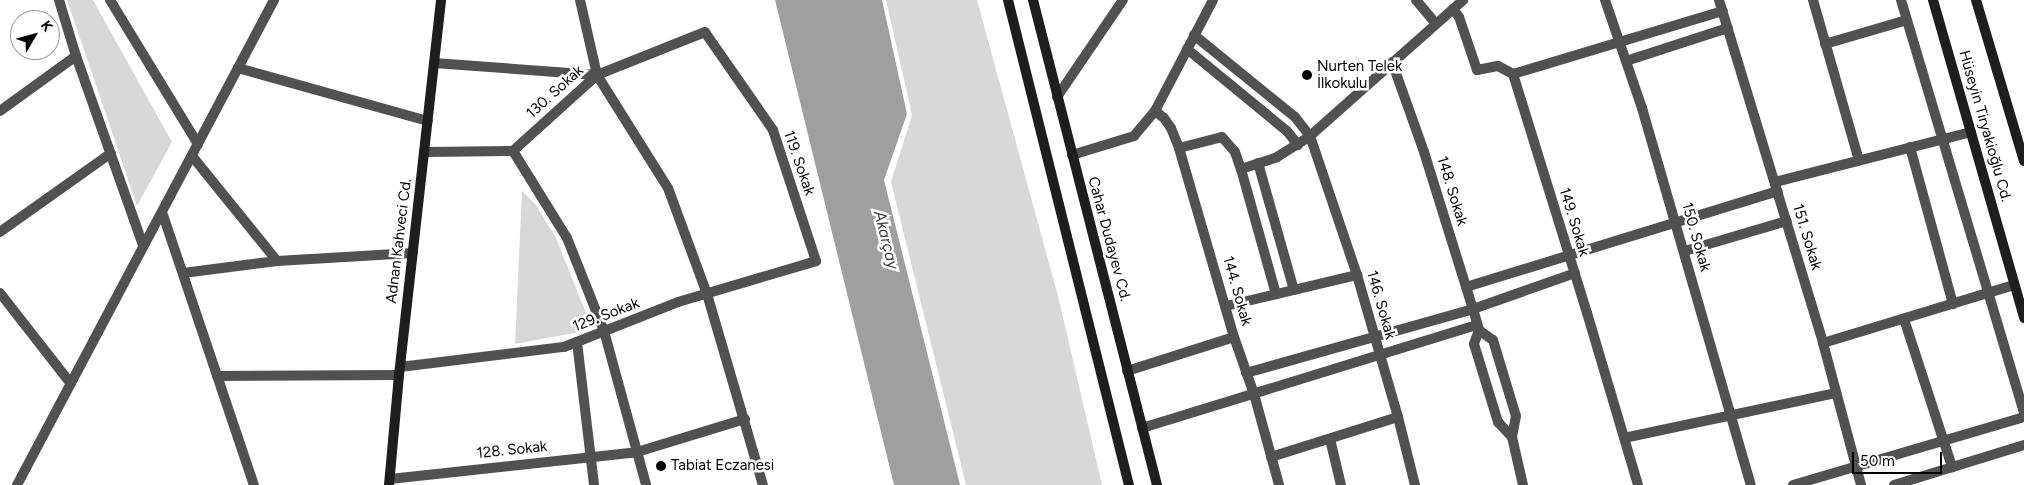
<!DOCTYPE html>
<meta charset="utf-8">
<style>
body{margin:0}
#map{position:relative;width:2024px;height:485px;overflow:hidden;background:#fff;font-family:Figtree,sans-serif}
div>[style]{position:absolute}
.green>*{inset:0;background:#d8d8d8}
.water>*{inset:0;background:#9f9f9f}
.street>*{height:10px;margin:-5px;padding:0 5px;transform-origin:5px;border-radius:5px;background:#515151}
.secondary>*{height:10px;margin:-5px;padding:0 5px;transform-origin:5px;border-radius:5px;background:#1e1e1e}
.dots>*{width:14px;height:14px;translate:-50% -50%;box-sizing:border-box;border:2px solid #fff;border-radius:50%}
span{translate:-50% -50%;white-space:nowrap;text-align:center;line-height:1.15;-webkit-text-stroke:5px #fff;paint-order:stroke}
.poi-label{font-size:15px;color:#000}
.left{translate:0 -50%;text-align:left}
.street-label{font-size:15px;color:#000}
.water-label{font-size:16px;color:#404040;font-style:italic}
.north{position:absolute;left:10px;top:10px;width:50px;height:50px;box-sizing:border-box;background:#fff;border:1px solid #999;border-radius:50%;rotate:53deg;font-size:14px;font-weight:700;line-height:20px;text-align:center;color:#000}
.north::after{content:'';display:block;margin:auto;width:18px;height:22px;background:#000;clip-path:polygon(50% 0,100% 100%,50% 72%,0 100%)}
.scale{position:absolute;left:1852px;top:452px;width:90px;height:22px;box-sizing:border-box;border:2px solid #000;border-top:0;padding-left:6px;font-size:15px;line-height:18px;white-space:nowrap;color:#000;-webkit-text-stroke:4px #fff;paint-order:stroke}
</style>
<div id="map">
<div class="green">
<i style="clip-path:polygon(67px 0,93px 0,172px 142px,137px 206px)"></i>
<i style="clip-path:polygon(886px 0,977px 0,1058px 296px,1102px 485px,966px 485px,891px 182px,912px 115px)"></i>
<i style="clip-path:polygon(522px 191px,536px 205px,556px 238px,588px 318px,585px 329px,574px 333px,515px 344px)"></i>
</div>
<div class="water">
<i style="clip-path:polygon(775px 0,882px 0,907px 114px,884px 180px,960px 485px,894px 485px)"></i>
</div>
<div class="street">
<i style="left:59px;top:0;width:59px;rotate:73.1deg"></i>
<i style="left:76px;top:56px;width:201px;rotate:70.5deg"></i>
<i style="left:110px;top:0;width:169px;rotate:58.6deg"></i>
<i style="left:580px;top:0;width:77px;rotate:77.2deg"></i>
<i style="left:597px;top:75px;width:133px;rotate:57.9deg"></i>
<i style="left:668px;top:188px;width:113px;rotate:69.8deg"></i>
<i style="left:707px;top:294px;width:199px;rotate:73.7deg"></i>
<i style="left:1416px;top:0;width:31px;rotate:50deg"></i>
<i style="left:1605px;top:0;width:114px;rotate:71.1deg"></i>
<i style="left:1642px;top:108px;width:392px;rotate:73.9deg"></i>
<i style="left:1719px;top:0;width:358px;rotate:73.1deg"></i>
<i style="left:1823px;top:343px;width:147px;rotate:75deg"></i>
<i style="left:1813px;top:0;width:166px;rotate:74deg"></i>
<i style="left:1901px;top:0;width:430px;rotate:73.4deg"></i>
<i style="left:1453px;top:9px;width:10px;rotate:53deg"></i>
<i style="left:1459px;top:17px;width:56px;rotate:71.2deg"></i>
<i style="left:1477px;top:70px;width:21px;rotate:-11deg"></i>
<i style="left:1498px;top:66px;width:17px;rotate:28deg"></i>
<i style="left:1194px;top:35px;width:130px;rotate:39.1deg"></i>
<i style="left:1295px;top:117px;width:24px;rotate:52deg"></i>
<i style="left:1310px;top:136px;width:147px;rotate:71.3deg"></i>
<i style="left:1357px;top:275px;width:148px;rotate:73.9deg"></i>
<i style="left:1398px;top:417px;width:70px;rotate:76deg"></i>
<i style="left:1825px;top:44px;width:85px;rotate:-16.3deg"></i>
<i style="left:1187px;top:49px;width:129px;rotate:39.4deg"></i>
<i style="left:1287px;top:131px;width:18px;rotate:52deg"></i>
<i style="left:1626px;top:61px;width:107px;rotate:-17.9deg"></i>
<i style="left:1392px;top:62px;width:96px;rotate:70.4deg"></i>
<i style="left:1424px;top:152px;width:164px;rotate:72.7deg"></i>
<i style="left:1473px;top:309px;width:22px;rotate:74deg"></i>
<i style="left:1479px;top:330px;width:15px;rotate:110deg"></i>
<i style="left:1474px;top:344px;width:82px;rotate:72.9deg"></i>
<i style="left:1498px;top:422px;width:21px;rotate:47deg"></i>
<i style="left:434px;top:63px;width:163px;rotate:4.2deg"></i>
<i style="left:238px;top:68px;width:197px;rotate:15.6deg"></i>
<i style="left:1057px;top:97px;width:117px;rotate:-55.8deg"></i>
<i style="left:0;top:111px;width:94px;rotate:-35.9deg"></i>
<i style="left:1155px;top:111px;width:11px;rotate:38deg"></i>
<i style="left:1164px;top:118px;width:12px;rotate:55deg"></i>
<i style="left:1171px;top:128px;width:22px;rotate:68deg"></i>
<i style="left:1179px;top:148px;width:197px;rotate:73.8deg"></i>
<i style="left:1234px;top:337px;width:60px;rotate:70.7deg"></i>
<i style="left:1254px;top:394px;width:94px;rotate:74.6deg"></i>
<i style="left:1910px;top:147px;width:163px;rotate:74.7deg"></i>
<i style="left:1179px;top:148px;width:44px;rotate:-14.3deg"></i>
<i style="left:1222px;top:137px;width:20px;rotate:49deg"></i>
<i style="left:1235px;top:152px;width:18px;rotate:71deg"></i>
<i style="left:1241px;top:169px;width:38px;rotate:-18deg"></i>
<i style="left:1277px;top:157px;width:39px;rotate:-32deg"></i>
<i style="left:1310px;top:136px;width:205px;rotate:-41.6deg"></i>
<i style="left:513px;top:151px;width:102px;rotate:58.2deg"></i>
<i style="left:567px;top:238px;width:100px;rotate:68.3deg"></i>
<i style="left:604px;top:331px;width:160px;rotate:74.7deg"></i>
<i style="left:1072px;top:155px;width:65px;rotate:-17deg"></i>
<i style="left:1134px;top:136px;width:33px;rotate:-50deg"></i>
<i style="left:1155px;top:111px;width:125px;rotate:-62.4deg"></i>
<i style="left:192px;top:156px;width:135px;rotate:51deg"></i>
<i style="left:1258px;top:163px;width:132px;rotate:74.2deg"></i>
<i style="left:1241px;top:169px;width:130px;rotate:74.4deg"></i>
<i style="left:1775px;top:182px;width:202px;rotate:-14.3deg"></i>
<i style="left:162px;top:212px;width:288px;rotate:71.4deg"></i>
<i style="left:0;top:232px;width:136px;rotate:-35.4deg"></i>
<i style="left:1685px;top:251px;width:106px;rotate:-16.4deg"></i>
<i style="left:183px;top:273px;width:95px;rotate:-7.3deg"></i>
<i style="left:277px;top:261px;width:136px;rotate:-3.4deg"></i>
<i style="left:1466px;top:287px;width:326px;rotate:-17.1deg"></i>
<i style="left:0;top:293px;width:115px;rotate:52deg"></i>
<i style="left:1226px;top:306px;width:135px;rotate:-13.3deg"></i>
<i style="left:1904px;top:319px;width:156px;rotate:72deg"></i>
<i style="left:1479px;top:330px;width:17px;rotate:36deg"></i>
<i style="left:1493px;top:340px;width:79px;rotate:73.2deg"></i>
<i style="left:1516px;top:416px;width:21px;rotate:101deg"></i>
<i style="left:1512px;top:437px;width:49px;rotate:77.1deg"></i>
<i style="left:577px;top:342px;width:144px;rotate:83.2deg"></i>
<i style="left:1823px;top:343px;width:200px;rotate:-16.9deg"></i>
<i style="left:400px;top:367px;width:165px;rotate:-7deg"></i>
<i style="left:564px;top:347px;width:123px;rotate:-21.5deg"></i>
<i style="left:678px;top:302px;width:144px;rotate:-16.5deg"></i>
<i style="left:816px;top:261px;width:138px;rotate:-108.2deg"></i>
<i style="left:773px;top:130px;width:119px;rotate:-124.8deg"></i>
<i style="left:705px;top:32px;width:116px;rotate:158.3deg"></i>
<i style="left:597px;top:75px;width:113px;rotate:137.9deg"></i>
<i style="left:513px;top:151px;width:89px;rotate:179.4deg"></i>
<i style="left:1127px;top:371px;width:112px;rotate:-17.6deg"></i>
<i style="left:1246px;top:373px;width:236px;rotate:-15.7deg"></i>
<i style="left:1473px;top:309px;width:108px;rotate:-19.4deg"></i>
<i style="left:217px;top:376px;width:182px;rotate:-0.3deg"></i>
<i style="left:1142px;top:428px;width:350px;rotate:-17.1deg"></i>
<i style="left:1624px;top:438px;width:217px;rotate:-12deg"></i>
<i style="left:1330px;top:439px;width:47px;rotate:76.6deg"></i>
<i style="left:1271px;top:457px;width:133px;rotate:-17.5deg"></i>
<i style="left:390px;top:479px;width:248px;rotate:-6.2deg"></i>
<i style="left:637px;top:452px;width:113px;rotate:-17deg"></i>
<i style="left:17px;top:485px;width:549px;rotate:-62.08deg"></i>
<i style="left:1638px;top:485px;width:179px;rotate:-106.5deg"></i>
<i style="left:1587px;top:313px;width:250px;rotate:-107.2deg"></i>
<i style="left:1513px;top:74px;width:219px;rotate:-16.7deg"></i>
<i style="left:1793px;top:485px;width:241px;rotate:-16.4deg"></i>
<i style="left:1894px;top:485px;width:136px;rotate:-17.1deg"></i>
</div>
<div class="secondary">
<i style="left:1008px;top:0;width:500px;rotate:76deg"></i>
<i style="left:1033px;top:0;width:501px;rotate:75.66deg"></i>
<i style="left:1933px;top:0;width:331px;rotate:74deg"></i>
<i style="left:1976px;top:0;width:168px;rotate:73.4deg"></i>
<i style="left:389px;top:485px;width:110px;rotate:-84.8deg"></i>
<i style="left:399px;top:375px;width:377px;rotate:-83.6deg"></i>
</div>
<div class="dots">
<i style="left:1307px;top:75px;background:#000"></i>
<i style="left:661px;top:466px;background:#000"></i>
</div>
<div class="poi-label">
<span class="left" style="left:1317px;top:75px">Nurten Telek<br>İlkokulu</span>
<span class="left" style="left:671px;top:466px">Tabiat Eczanesi</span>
</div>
<div class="street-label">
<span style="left:555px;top:92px;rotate:-42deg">130. Sokak</span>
<span style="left:1985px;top:126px;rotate:74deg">Hüseyin Tiryakioğlu Cd.</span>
<span style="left:799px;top:163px;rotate:71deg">119. Sokak</span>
<span style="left:1452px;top:191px;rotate:73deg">148. Sokak</span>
<span style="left:1574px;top:222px;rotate:73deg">149. Sokak</span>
<span style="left:1696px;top:237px;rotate:74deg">150. Sokak</span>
<span style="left:1807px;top:237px;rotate:73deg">151. Sokak</span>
<span style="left:1109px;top:239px;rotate:75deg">Cahar Dudayev Cd.</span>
<span style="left:399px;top:241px;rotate:-83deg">Adnan Kahveci Cd.</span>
<span style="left:1237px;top:291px;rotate:74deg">144. Sokak</span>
<span style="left:1381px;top:305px;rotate:74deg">146. Sokak</span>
<span style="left:606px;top:315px;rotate:-21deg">129. Sokak</span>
<span style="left:512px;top:450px;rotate:-6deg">128. Sokak</span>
</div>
<div class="water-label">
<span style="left:886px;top:240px;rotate:76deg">Akarçay</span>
</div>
<div class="north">K</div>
<div class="scale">50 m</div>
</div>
